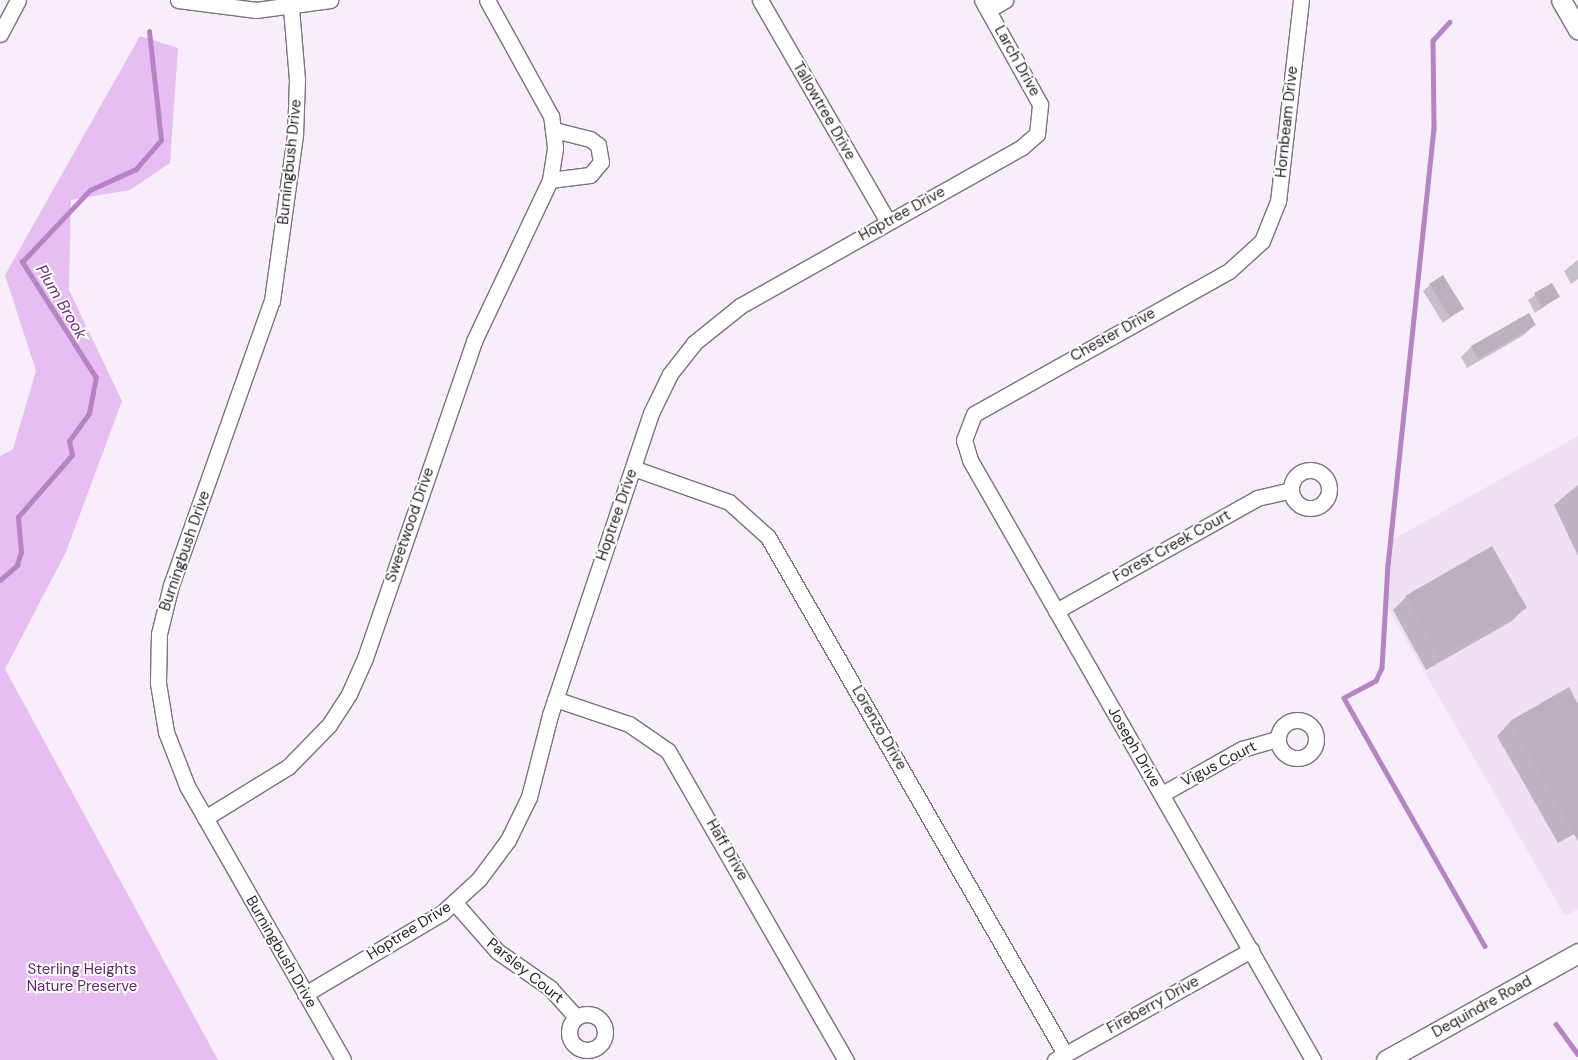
<!DOCTYPE html>
<style>
body{margin:0}
#map{position:relative;width:1578px;height:1060px;overflow:hidden;background:#f8eefb;font-family:"DM Sans",sans-serif}
div>[style]{position:absolute}
.built>*{inset:0;background:#efe0f3}
.green>*{inset:0;background:#e7bef1}
.shadow>*{inset:0;background:#0003}
.stream>*{height:4.5px;margin:-2.25px;padding:0 2.25px;transform-origin:2.25px;border-radius:2.25px;background:#b883c5}
.building>*{inset:0;background:#bbb1bd}
.roads{filter:drop-shadow(1px 0 #7b727d) drop-shadow(-1px 0 #7b727d) drop-shadow(0 1px #7b727d) drop-shadow(0 -1px #7b727d)}
.minor>*{height:15px;margin:-7.5px;padding:0 7.5px;transform-origin:7.5px;border-radius:7.5px;background:#fff}
.minor>.ring{margin:-7.5px;padding:0;box-sizing:content-box;background:none;border:15px solid #fff;border-radius:50%}
.major>*{height:19px;margin:-9.5px;padding:0 9.5px;transform-origin:9.5px;border-radius:9.5px;background:#fff}
span{translate:-50% -50%;white-space:nowrap;text-align:center;line-height:1.15;-webkit-text-stroke:4px #fff;paint-order:stroke}
.street-label{font-size:15px;color:#262327}
.park-label{font-size:15px;color:#642372}
.water-label{font-size:16px;color:#70307f;font-style:italic}
</style>
<div id="map">
<div class="built">
<i style="clip-path:polygon(1578px 436px,1578px 909px,1565px 916px,1387px 607px,1392px 540px)"></i>
</div>
<div class="green">
<i style="clip-path:polygon(140px 36px,178px 48px,170px 163px,130px 190px,71px 200px,69px 290px,122px 401px,66px 552px,5px 669px,218px 1060px,0 1060px,0 456px,13px 449px,36px 371px,5px 275px)"></i>
</div>
<div class="shadow">
<i style="clip-path:polygon(1578px 260px,1578px 279px,1571px 284px,1564px 271px)"></i>
<i style="clip-path:polygon(1552px 284px,1559px 297px,1535px 313px,1528px 300px)"></i>
<i style="clip-path:polygon(1430px 285px,1462px 309px,1443px 323px,1423px 291px)"></i>
<i style="clip-path:polygon(1528px 315px,1534px 325px,1524px 335px,1467px 368px,1461px 357px,1471px 347px)"></i>
<i style="clip-path:polygon(1578px 485px,1578px 556px,1554px 505px)"></i>
<i style="clip-path:polygon(1406px 597px,1525px 608px,1512px 621px,1426px 670px,1393px 610px)"></i>
<i style="clip-path:polygon(1568px 689px,1578px 706px,1578px 832px,1558px 843px,1497px 736px,1510px 722px)"></i>
</div>
<div class="stream">
<i style="left:1450px;top:22px;width:25px;rotate:132deg"></i>
<i style="left:1433px;top:41px;width:87px;rotate:89.3deg"></i>
<i style="left:1434px;top:128px;width:438px;rotate:96deg"></i>
<i style="left:1388px;top:564px;width:104px;rotate:93.3deg"></i>
<i style="left:1382px;top:668px;width:14px;rotate:115deg"></i>
<i style="left:1376px;top:681px;width:36px;rotate:152deg"></i>
<i style="left:1344px;top:698px;width:285px;rotate:60.4deg"></i>
<i style="left:0;top:580px;width:23px;rotate:-41deg"></i>
<i style="left:17px;top:565px;width:14px;rotate:-73deg"></i>
<i style="left:21px;top:552px;width:35px;rotate:-95deg"></i>
<i style="left:18px;top:517px;width:82px;rotate:-48.9deg"></i>
<i style="left:72px;top:455px;width:14px;rotate:-102deg"></i>
<i style="left:69px;top:441px;width:34px;rotate:-54deg"></i>
<i style="left:89px;top:413px;width:36px;rotate:-79deg"></i>
<i style="left:96px;top:378px;width:138px;rotate:-122.5deg"></i>
<i style="left:22px;top:262px;width:99px;rotate:-46.6deg"></i>
<i style="left:90px;top:190px;width:51px;rotate:-24.5deg"></i>
<i style="left:136px;top:169px;width:38px;rotate:-49deg"></i>
<i style="left:161px;top:140px;width:109px;rotate:-96.3deg"></i>
<i style="left:1556px;top:1024px;width:37px;rotate:54deg"></i>
</div>
<div class="building">
<i style="clip-path:polygon(1443px 275px,1464px 309px,1450px 317px,1429px 284px)"></i>
<i style="clip-path:polygon(1552px 283px,1560px 297px,1542px 307px,1534px 293px)"></i>
<i style="clip-path:polygon(1529px 313px,1536px 325px,1478px 359px,1471px 346px)"></i>
<i style="clip-path:polygon(1492px 546px,1527px 608px,1440px 657px,1405px 596px)"></i>
<i style="clip-path:polygon(1569px 687px,1578px 704px,1578px 841px,1510px 721px)"></i>
</div>
<div class="roads">
<div class="minor">
<i style="left:178px;top:0;width:79px;rotate:7.3deg"></i>
<i style="left:256px;top:10px;width:75px;rotate:-7.7deg"></i>
<i style="left:760px;top:0;width:256px;rotate:60deg"></i>
<i style="left:1301px;top:0;width:202px;rotate:96.5deg"></i>
<i style="left:1278px;top:201px;width:43px;rotate:111.8deg"></i>
<i style="left:1262px;top:241px;width:45px;rotate:137.7deg"></i>
<i style="left:1229px;top:271px;width:292px;rotate:150.7deg"></i>
<i style="left:974px;top:414px;width:28px;rotate:111deg"></i>
<i style="left:964px;top:440px;width:21px;rotate:73deg"></i>
<i style="left:970px;top:460px;width:691px;rotate:60.24deg"></i>
<i style="left:291px;top:8px;width:72px;rotate:85.2deg"></i>
<i style="left:297px;top:80px;width:55px;rotate:92.1deg"></i>
<i style="left:295px;top:135px;width:167px;rotate:97.9deg"></i>
<i style="left:272px;top:300px;width:302px;rotate:109.5deg"></i>
<i style="left:171px;top:585px;width:50px;rotate:103.8deg"></i>
<i style="left:159px;top:634px;width:49px;rotate:91.2deg"></i>
<i style="left:158px;top:683px;width:50px;rotate:80.7deg"></i>
<i style="left:166px;top:732px;width:58px;rotate:68.7deg"></i>
<i style="left:187px;top:786px;width:315px;rotate:60.3deg"></i>
<i style="left:988px;top:10px;width:20px;rotate:-30deg"></i>
<i style="left:0;top:34px;width:38px;rotate:-62deg"></i>
<i style="left:550px;top:180px;width:40px;rotate:-7.1deg"></i>
<i style="left:590px;top:175px;width:17px;rotate:-50deg"></i>
<i style="left:601px;top:162px;width:17px;rotate:-100deg"></i>
<i style="left:598px;top:145px;width:10px;rotate:-143deg"></i>
<i style="left:590px;top:139px;width:37px;rotate:-166deg"></i>
<i style="left:633px;top:468px;width:102px;rotate:19.5deg"></i>
<i style="left:729px;top:502px;width:52px;rotate:41.9deg"></i>
<i style="left:768px;top:537px;width:596px;rotate:60.12deg"></i>
<i class="ring" style="left:1291px;top:470px;width:23px;height:23px"></i>
<i style="left:1056px;top:611px;width:231px;rotate:-29.3deg"></i>
<i style="left:1257px;top:498px;width:35px;rotate:-13deg"></i>
<i style="left:555px;top:699px;width:78px;rotate:18.7deg"></i>
<i style="left:629px;top:724px;width:47px;rotate:34.7deg"></i>
<i style="left:668px;top:751px;width:357px;rotate:60.1deg"></i>
<i class="ring" style="left:1278px;top:720px;width:23px;height:23px"></i>
<i style="left:1162px;top:794px;width:92px;rotate:-29.4deg"></i>
<i style="left:1242px;top:749px;width:37px;rotate:-16deg"></i>
<i style="left:205px;top:818px;width:97px;rotate:-31.6deg"></i>
<i style="left:288px;top:767px;width:59px;rotate:-45.7deg"></i>
<i style="left:329px;top:725px;width:37px;rotate:-57deg"></i>
<i style="left:349px;top:694px;width:39px;rotate:-66deg"></i>
<i style="left:365px;top:658px;width:335px;rotate:-71deg"></i>
<i style="left:474px;top:341px;width:178px;rotate:-64.7deg"></i>
<i style="left:550px;top:180px;width:33px;rotate:-81deg"></i>
<i style="left:555px;top:147px;width:31px;rotate:-97deg"></i>
<i style="left:551px;top:116px;width:132px;rotate:-118.9deg"></i>
<i style="left:455px;top:903px;width:64px;rotate:48.8deg"></i>
<i style="left:497px;top:951px;width:65px;rotate:34.9deg"></i>
<i style="left:550px;top:988px;width:39px;rotate:48deg"></i>
<i style="left:305px;top:994px;width:159px;rotate:-30.6deg"></i>
<i style="left:442px;top:913px;width:50px;rotate:-42.6deg"></i>
<i style="left:479px;top:879px;width:49px;rotate:-53.4deg"></i>
<i style="left:508px;top:840px;width:48px;rotate:-64deg"></i>
<i style="left:529px;top:797px;width:85px;rotate:-75.6deg"></i>
<i style="left:550px;top:715px;width:318px;rotate:-71.5deg"></i>
<i style="left:651px;top:413px;width:43px;rotate:-64deg"></i>
<i style="left:670px;top:374px;width:39px;rotate:-52deg"></i>
<i style="left:694px;top:343px;width:59px;rotate:-38.8deg"></i>
<i style="left:740px;top:306px;width:324px;rotate:-29.4deg"></i>
<i style="left:1022px;top:147px;width:20px;rotate:-41deg"></i>
<i style="left:1037px;top:134px;width:30px;rotate:-84deg"></i>
<i style="left:1040px;top:104px;width:119px;rotate:-119.1deg"></i>
<i class="ring" style="left:569px;top:1014px;width:21px;height:21px"></i>
<i style="left:1055px;top:1060px;width:225px;rotate:-29.3deg"></i>
</div>
<div class="major">
<i style="left:1561px;top:0;width:34px;rotate:60deg"></i>
<i style="left:1386px;top:1060px;width:220px;rotate:-29.1deg"></i>
</div>
</div>
<div class="street-label">
<span style="left:1017px;top:61px;rotate:61deg">Larch Drive</span>
<span style="left:824px;top:111px;rotate:60deg">Tallowtree Drive</span>
<span style="left:1287px;top:122px;rotate:-84deg">Hornbeam Drive</span>
<span style="left:290px;top:162px;rotate:-84deg">Burningbush Drive</span>
<span style="left:902px;top:214px;rotate:-29deg">Hoptree Drive</span>
<span style="left:1113px;top:335px;rotate:-29deg">Chester Drive</span>
<span style="left:617px;top:515px;rotate:-71deg">Hoptree Drive</span>
<span style="left:410px;top:525px;rotate:-71deg">Sweetwood Drive</span>
<span style="left:1172px;top:546px;rotate:-29deg">Forest Creek Court</span>
<span style="left:185px;top:551px;rotate:-71deg">Burningbush Drive</span>
<span style="left:879px;top:728px;rotate:60deg">Lorenzo Drive</span>
<span style="left:1134px;top:747px;rotate:60deg">Joseph Drive</span>
<span style="left:1219px;top:764px;rotate:-27deg">Vigus Court</span>
<span style="left:727px;top:850px;rotate:60deg">Haff Drive</span>
<span style="left:409px;top:931px;rotate:-32deg">Hoptree Drive</span>
<span style="left:281px;top:952px;rotate:60deg">Burningbush Drive</span>
<span style="left:525px;top:971px;rotate:39deg">Parsley Court</span>
<span style="left:1153px;top:1005px;rotate:-29deg">Fireberry Drive</span>
<span style="left:1482px;top:1007px;rotate:-29deg">Dequindre Road</span>
</div>
<div class="park-label">
<span style="left:82px;top:978px">Sterling Heights<br>Nature Preserve</span>
</div>
<div class="water-label">
<span style="left:61px;top:302px;rotate:59deg">Plum Brook</span>
</div>
</div>
